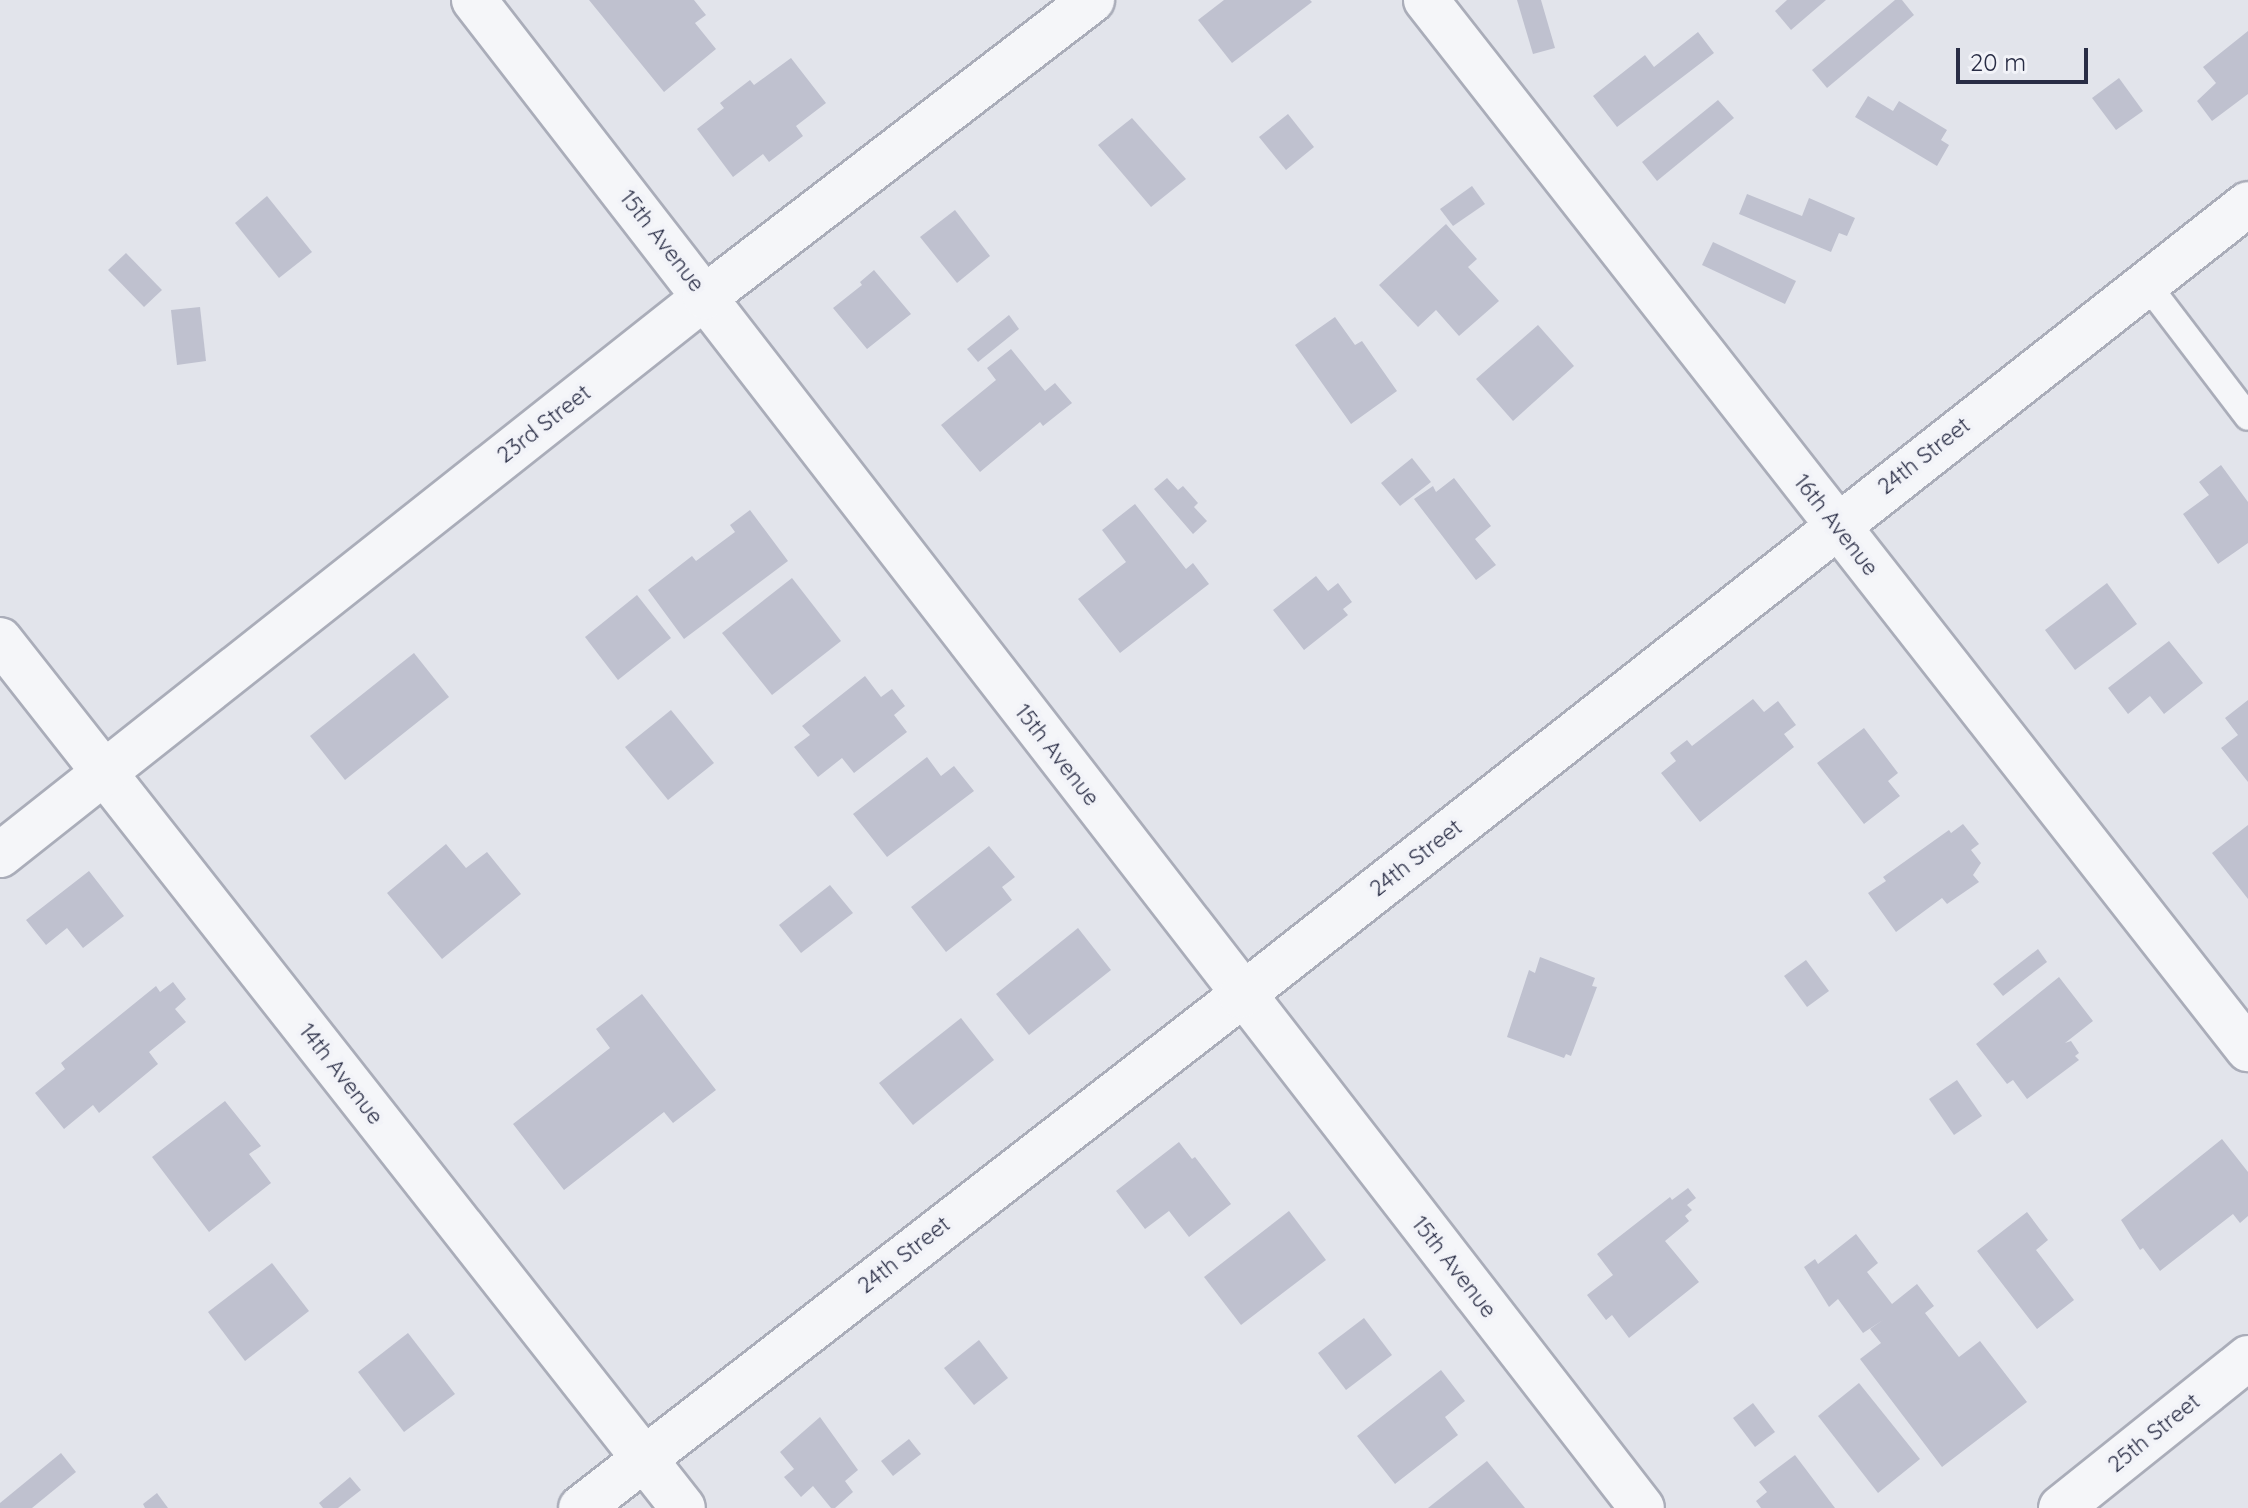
<!DOCTYPE html>
<style>
body{margin:0}
#map{position:relative;width:2248px;height:1508px;overflow:hidden;background:#e2e4eb;font-family:Quicksand,sans-serif}
div>[style]{position:absolute}
.building>*{inset:0;background:#bfc1cf}
.roads{filter:drop-shadow(2px 0 #aaadb9) drop-shadow(-2px 0 #aaadb9) drop-shadow(0 2px #aaadb9) drop-shadow(0 -2px #aaadb9)}
.service>*{height:26px;margin:-13px;padding:0 13px;transform-origin:13px;border-radius:13px;background:#f5f6f9}
.minor>*{height:44px;margin:-22px;padding:0 22px;transform-origin:22px;border-radius:22px;background:#f5f6f9}
span{translate:-50% -50%;white-space:nowrap;text-align:center;line-height:1.15;-webkit-text-stroke:8px #f2f3f8;paint-order:stroke}
.street-label{font-size:22px;color:#292d45}
.scale{position:absolute;left:1956px;top:48px;width:132px;height:36px;box-sizing:border-box;border:4px solid #292d45;border-top:0;padding-left:10px;font-size:24px;line-height:28px;white-space:nowrap;color:#292d45;-webkit-text-stroke:6px #f2f3f8;paint-order:stroke}
</style>
<div id="map">
<div class="building">
<i style="clip-path:polygon(589px 0,694px 0,706px 15px,695px 23px,716px 49px,664px 92px)"></i>
<i style="clip-path:polygon(1224px 0,1310px 0,1312px 2px,1232px 63px,1198px 20px)"></i>
<i style="clip-path:polygon(1517px 0,1541px 0,1555px 48px,1533px 54px)"></i>
<i style="clip-path:polygon(1787px 0,1826px 0,1791px 30px,1775px 11px)"></i>
<i style="clip-path:polygon(1895px 0,1902px 0,1914px 15px,1827px 88px,1812px 70px)"></i>
<i style="clip-path:polygon(2248px 31px,2248px 94px,2212px 121px,2197px 101px,2216px 83px,2203px 67px)"></i>
<i style="clip-path:polygon(1698px 32px,1714px 53px,1617px 127px,1593px 96px,1645px 55px,1654px 67px)"></i>
<i style="clip-path:polygon(791px 58px,826px 103px,796px 126px,803px 136px,769px 162px,763px 154px,733px 177px,697px 129px,724px 108px,720px 103px,750px 80px,754px 85px)"></i>
<i style="clip-path:polygon(2119px 78px,2143px 111px,2116px 130px,2092px 98px)"></i>
<i style="clip-path:polygon(1868px 96px,1893px 111px,1899px 101px,1947px 130px,1941px 140px,1949px 145px,1937px 166px,1855px 117px)"></i>
<i style="clip-path:polygon(1718px 100px,1734px 118px,1657px 181px,1642px 162px)"></i>
<i style="clip-path:polygon(1288px 114px,1314px 147px,1286px 170px,1259px 137px)"></i>
<i style="clip-path:polygon(1132px 118px,1186px 179px,1151px 207px,1098px 145px)"></i>
<i style="clip-path:polygon(1472px 186px,1485px 204px,1453px 226px,1440px 209px)"></i>
<i style="clip-path:polygon(1747px 194px,1802px 216px,1809px 198px,1855px 218px,1847px 236px,1839px 233px,1831px 252px,1739px 214px)"></i>
<i style="clip-path:polygon(267px 196px,312px 252px,279px 278px,235px 223px)"></i>
<i style="clip-path:polygon(955px 210px,990px 256px,957px 283px,920px 237px)"></i>
<i style="clip-path:polygon(1446px 224px,1477px 259px,1468px 267px,1499px 301px,1459px 336px,1436px 310px,1418px 327px,1379px 285px)"></i>
<i style="clip-path:polygon(1713px 242px,1796px 281px,1785px 304px,1702px 265px)"></i>
<i style="clip-path:polygon(126px 253px,162px 290px,144px 307px,108px 270px)"></i>
<i style="clip-path:polygon(874px 270px,911px 314px,867px 349px,833px 308px,862px 285px,860px 282px)"></i>
<i style="clip-path:polygon(200px 307px,206px 361px,177px 365px,171px 310px)"></i>
<i style="clip-path:polygon(1009px 315px,1019px 329px,978px 362px,967px 349px)"></i>
<i style="clip-path:polygon(1335px 317px,1355px 345px,1362px 341px,1397px 391px,1351px 424px,1295px 345px)"></i>
<i style="clip-path:polygon(1538px 325px,1574px 366px,1513px 421px,1476px 379px)"></i>
<i style="clip-path:polygon(1011px 349px,1045px 391px,1055px 383px,1072px 403px,1043px 426px,1040px 422px,980px 472px,941px 425px,996px 380px,987px 368px)"></i>
<i style="clip-path:polygon(1412px 458px,1431px 482px,1400px 506px,1381px 483px)"></i>
<i style="clip-path:polygon(2221px 465px,2248px 502px,2248px 543px,2218px 564px,2183px 514px,2209px 495px,2199px 482px)"></i>
<i style="clip-path:polygon(1167px 478px,1178px 490px,1183px 486px,1198px 503px,1194px 507px,1207px 521px,1193px 534px,1154px 489px)"></i>
<i style="clip-path:polygon(1454px 478px,1491px 526px,1475px 539px,1496px 565px,1476px 580px,1414px 499px,1433px 486px,1436px 492px)"></i>
<i style="clip-path:polygon(1135px 504px,1186px 569px,1193px 563px,1209px 584px,1120px 653px,1078px 599px,1126px 562px,1102px 530px)"></i>
<i style="clip-path:polygon(750px 510px,788px 561px,684px 639px,648px 590px,692px 556px,696px 561px,735px 532px,730px 525px)"></i>
<i style="clip-path:polygon(1316px 576px,1328px 591px,1338px 583px,1352px 602px,1343px 609px,1348px 615px,1304px 650px,1273px 610px)"></i>
<i style="clip-path:polygon(792px 578px,841px 641px,772px 695px,722px 633px)"></i>
<i style="clip-path:polygon(2107px 583px,2137px 624px,2075px 670px,2045px 630px)"></i>
<i style="clip-path:polygon(637px 595px,671px 638px,618px 680px,585px 637px)"></i>
<i style="clip-path:polygon(2169px 641px,2203px 683px,2164px 714px,2150px 696px,2128px 714px,2108px 688px)"></i>
<i style="clip-path:polygon(414px 653px,449px 697px,345px 780px,310px 736px)"></i>
<i style="clip-path:polygon(865px 676px,881px 697px,892px 689px,905px 706px,894px 715px,907px 732px,854px 773px,842px 758px,818px 777px,794px 747px,810px 735px,802px 726px)"></i>
<i style="clip-path:polygon(1753px 699px,1764px 712px,1778px 701px,1796px 725px,1784px 734px,1794px 747px,1700px 822px,1661px 773px,1676px 761px,1670px 753px,1687px 740px,1692px 746px)"></i>
<i style="clip-path:polygon(2248px 700px,2248px 782px,2221px 748px,2238px 735px,2225px 718px)"></i>
<i style="clip-path:polygon(671px 710px,714px 763px,668px 800px,625px 747px)"></i>
<i style="clip-path:polygon(1864px 728px,1898px 773px,1888px 781px,1900px 796px,1864px 824px,1817px 763px)"></i>
<i style="clip-path:polygon(927px 757px,941px 776px,954px 766px,974px 791px,887px 857px,853px 814px)"></i>
<i style="clip-path:polygon(1963px 824px,1979px 844px,1971px 850px,1981px 863px,1973px 875px,1979px 882px,1947px 904px,1942px 898px,1896px 932px,1868px 893px,1886px 881px,1883px 877px,1949px 830px,1951px 833px)"></i>
<i style="clip-path:polygon(2248px 825px,2248px 899px,2212px 853px)"></i>
<i style="clip-path:polygon(446px 844px,466px 868px,487px 852px,521px 894px,442px 959px,387px 893px)"></i>
<i style="clip-path:polygon(989px 846px,1015px 877px,1002px 887px,1012px 900px,946px 952px,911px 907px)"></i>
<i style="clip-path:polygon(89px 871px,124px 916px,83px 948px,67px 928px,46px 945px,26px 920px)"></i>
<i style="clip-path:polygon(830px 885px,853px 913px,801px 953px,779px 925px)"></i>
<i style="clip-path:polygon(1078px 928px,1111px 970px,1029px 1035px,996px 994px)"></i>
<i style="clip-path:polygon(2038px 949px,2047px 962px,2003px 996px,1993px 984px)"></i>
<i style="clip-path:polygon(1540px 957px,1595px 978px,1592px 986px,1597px 987px,1571px 1056px,1566px 1054px,1564px 1058px,1507px 1037px,1529px 970px,1535px 973px)"></i>
<i style="clip-path:polygon(1806px 960px,1829px 991px,1807px 1007px,1784px 976px)"></i>
<i style="clip-path:polygon(2059px 977px,2093px 1021px,2065px 1043px,2071px 1041px,2079px 1053px,2075px 1056px,2079px 1060px,2027px 1099px,2013px 1080px,2007px 1084px,1976px 1044px)"></i>
<i style="clip-path:polygon(173px 982px,186px 999px,175px 1009px,186px 1022px,149px 1052px,158px 1064px,99px 1113px,93px 1105px,64px 1129px,35px 1093px,65px 1069px,61px 1063px,156px 986px,160px 992px)"></i>
<i style="clip-path:polygon(642px 994px,716px 1090px,673px 1123px,664px 1112px,564px 1190px,513px 1124px,610px 1048px,596px 1029px)"></i>
<i style="clip-path:polygon(961px 1018px,994px 1060px,913px 1125px,879px 1083px)"></i>
<i style="clip-path:polygon(1957px 1080px,1982px 1116px,1954px 1135px,1929px 1099px)"></i>
<i style="clip-path:polygon(225px 1101px,261px 1146px,249px 1154px,271px 1183px,209px 1232px,152px 1157px)"></i>
<i style="clip-path:polygon(2222px 1139px,2248px 1172px,2248px 1216px,2240px 1223px,2233px 1214px,2160px 1271px,2143px 1248px,2140px 1250px,2121px 1220px)"></i>
<i style="clip-path:polygon(1179px 1142px,1192px 1159px,1195px 1157px,1231px 1204px,1189px 1237px,1169px 1211px,1145px 1229px,1116px 1191px)"></i>
<i style="clip-path:polygon(1688px 1188px,1696px 1198px,1687px 1205px,1692px 1210px,1685px 1216px,1689px 1221px,1665px 1241px,1699px 1282px,1629px 1338px,1612px 1315px,1606px 1320px,1587px 1295px,1613px 1275px,1597px 1254px,1670px 1197px,1672px 1200px)"></i>
<i style="clip-path:polygon(1289px 1211px,1326px 1260px,1241px 1325px,1204px 1277px)"></i>
<i style="clip-path:polygon(2027px 1212px,2048px 1240px,2036px 1250px,2074px 1300px,2037px 1329px,1977px 1251px)"></i>
<i style="clip-path:polygon(1856px 1234px,1878px 1263px,1867px 1272px,1892px 1304px,1917px 1284px,1934px 1306px,1925px 1313px,1959px 1357px,1980px 1341px,2027px 1402px,1942px 1467px,1860px 1359px,1881px 1343px,1870px 1329px,1883px 1320px,1863px 1333px,1838px 1299px,1829px 1307px,1804px 1267px,1815px 1259px,1818px 1264px)"></i>
<i style="clip-path:polygon(272px 1263px,309px 1311px,245px 1361px,208px 1312px)"></i>
<i style="clip-path:polygon(1364px 1318px,1392px 1355px,1346px 1390px,1318px 1353px)"></i>
<i style="clip-path:polygon(408px 1333px,455px 1394px,404px 1432px,358px 1372px)"></i>
<i style="clip-path:polygon(979px 1340px,1008px 1378px,974px 1405px,944px 1368px)"></i>
<i style="clip-path:polygon(1441px 1370px,1465px 1401px,1445px 1417px,1458px 1435px,1395px 1484px,1357px 1436px)"></i>
<i style="clip-path:polygon(1859px 1383px,1920px 1459px,1878px 1493px,1818px 1416px)"></i>
<i style="clip-path:polygon(1753px 1403px,1775px 1432px,1755px 1447px,1733px 1418px)"></i>
<i style="clip-path:polygon(820px 1417px,858px 1470px,845px 1481px,853px 1492px,835px 1508px,831px 1508px,813px 1486px,801px 1497px,784px 1477px,794px 1469px,780px 1452px)"></i>
<i style="clip-path:polygon(909px 1439px,921px 1454px,893px 1476px,881px 1461px)"></i>
<i style="clip-path:polygon(61px 1453px,76px 1472px,32px 1508px,0 1508px,0 1503px)"></i>
<i style="clip-path:polygon(1795px 1455px,1835px 1508px,1761px 1508px,1756px 1501px,1767px 1492px,1759px 1482px)"></i>
<i style="clip-path:polygon(1487px 1461px,1525px 1508px,1428px 1508px)"></i>
<i style="clip-path:polygon(350px 1477px,361px 1490px,338px 1508px,323px 1508px,319px 1503px)"></i>
<i style="clip-path:polygon(157px 1493px,168px 1508px,145px 1508px,143px 1504px)"></i>
</div>
<div class="roads">
<div class="service">
<i style="left:2146px;top:283px;width:168px;rotate:52.7deg"></i>
</div>
<div class="minor">
<i style="left:474px;top:0;width:1907px;rotate:52.24deg"></i>
<i style="left:1426px;top:0;width:1333px;rotate:51.92deg"></i>
<i style="left:0;top:640px;width:1104px;rotate:51.8deg"></i>
<i style="left:0;top:855px;width:899px;rotate:-38.36deg"></i>
<i style="left:705px;top:297px;width:488px;rotate:-37.5deg"></i>
<i style="left:581px;top:1508px;width:835px;rotate:-37.8deg"></i>
<i style="left:1241px;top:996px;width:1281px;rotate:-38.18deg"></i>
<i style="left:2061px;top:1508px;width:240px;rotate:-38.7deg"></i>
</div>
</div>
<div class="street-label">
<span style="left:662px;top:241px;rotate:52deg">15th Avenue</span>
<span style="left:544px;top:424px;rotate:-38deg">23rd Street</span>
<span style="left:1924px;top:456px;rotate:-38deg">24th Street</span>
<span style="left:1836px;top:525px;rotate:52deg">16th Avenue</span>
<span style="left:1057px;top:755px;rotate:52deg">15th Avenue</span>
<span style="left:1416px;top:858px;rotate:-38deg">24th Street</span>
<span style="left:341px;top:1074px;rotate:52deg">14th Avenue</span>
<span style="left:904px;top:1255px;rotate:-38deg">24th Street</span>
<span style="left:1454px;top:1267px;rotate:52deg">15th Avenue</span>
<span style="left:2154px;top:1433px;rotate:-39deg">25th Street</span>
</div>
<div class="scale">20 m</div>
</div>
